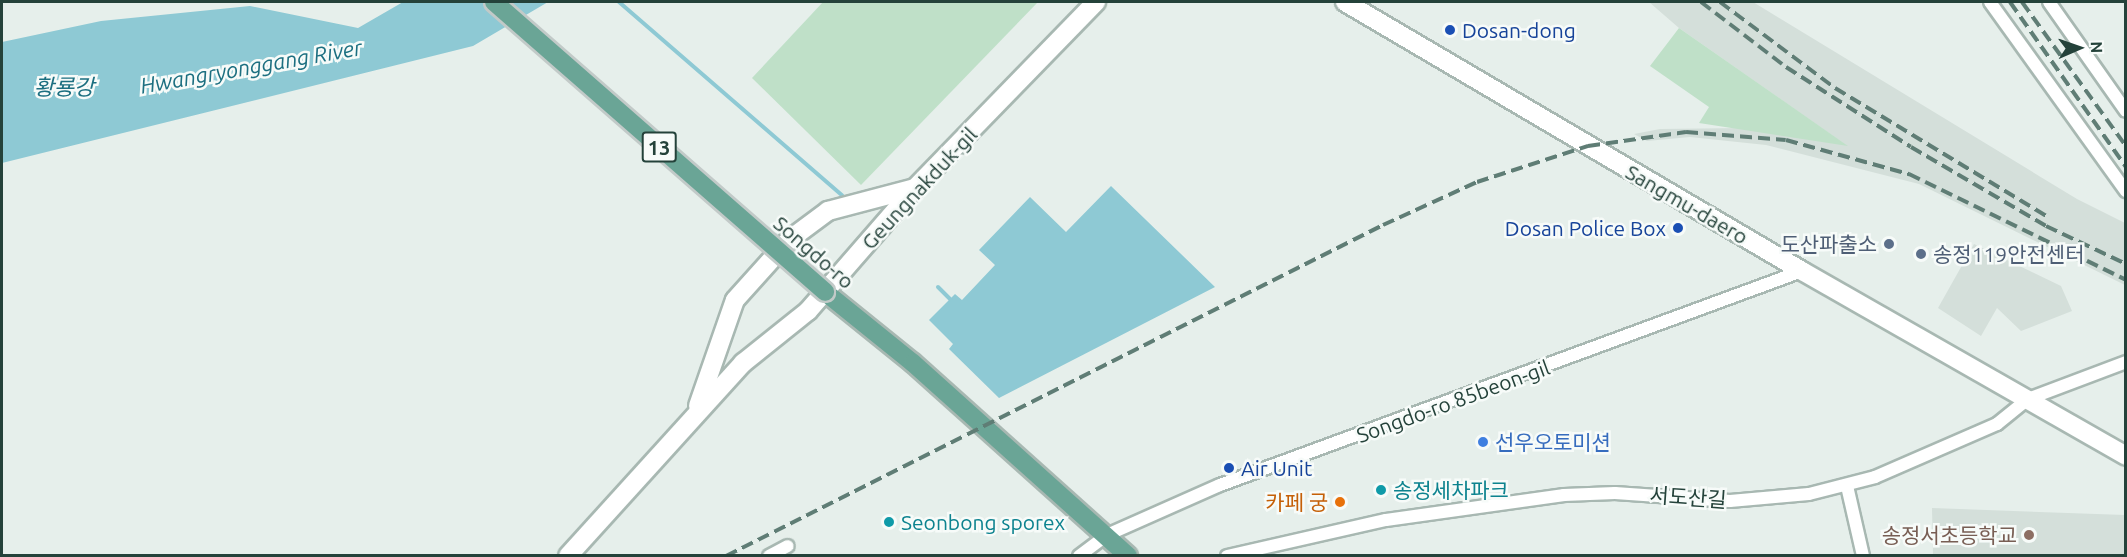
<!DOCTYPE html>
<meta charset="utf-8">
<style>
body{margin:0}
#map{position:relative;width:2127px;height:557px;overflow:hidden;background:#e6efeb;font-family:Ubuntu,"Noto Sans KR",sans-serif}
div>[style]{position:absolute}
.built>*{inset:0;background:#d4dfda}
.green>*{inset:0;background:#bfe0c8}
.water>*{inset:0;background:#8ec9d4}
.stream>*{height:4px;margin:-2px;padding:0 2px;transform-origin:2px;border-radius:2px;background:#8ec9d4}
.roads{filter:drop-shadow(2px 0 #a8b8b2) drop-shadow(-2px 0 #a8b8b2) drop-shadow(0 2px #a8b8b2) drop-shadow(0 -2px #a8b8b2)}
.street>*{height:12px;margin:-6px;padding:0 6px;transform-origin:6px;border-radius:6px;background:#fff}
.secondary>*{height:18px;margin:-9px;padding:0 9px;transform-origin:9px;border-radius:9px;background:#fff}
.primary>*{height:18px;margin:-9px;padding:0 9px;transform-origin:9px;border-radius:9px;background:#6aa596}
.rail>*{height:4px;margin-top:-2px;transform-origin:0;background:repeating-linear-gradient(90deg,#5f7d75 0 12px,transparent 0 18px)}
.bridges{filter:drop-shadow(2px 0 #c2cac8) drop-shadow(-2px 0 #c2cac8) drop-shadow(0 2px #c2cac8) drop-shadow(0 -2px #c2cac8)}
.primary-bridge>*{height:18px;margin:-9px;padding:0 9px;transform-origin:9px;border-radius:9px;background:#6aa596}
.dots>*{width:16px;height:16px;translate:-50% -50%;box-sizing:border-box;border:3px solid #f7fbf9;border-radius:50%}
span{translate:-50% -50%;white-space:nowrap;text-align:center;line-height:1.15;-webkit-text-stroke:5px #f7fbf9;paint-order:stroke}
.shield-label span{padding:2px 4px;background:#f7fbf9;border:2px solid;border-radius:4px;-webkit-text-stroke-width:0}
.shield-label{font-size:20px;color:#24423a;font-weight:700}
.transit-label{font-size:21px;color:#164399}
.left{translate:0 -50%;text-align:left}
.right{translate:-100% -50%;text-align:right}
.street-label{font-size:21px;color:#24423a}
.service-label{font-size:21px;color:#4e5e75}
.shop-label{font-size:21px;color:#366cbe}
.culture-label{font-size:21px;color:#0d838f}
.food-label{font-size:21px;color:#c56008}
.education-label{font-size:21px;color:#785e54}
.water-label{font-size:22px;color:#1c6f80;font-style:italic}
.frame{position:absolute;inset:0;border:3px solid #24423a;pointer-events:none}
.north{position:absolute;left:2049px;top:18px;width:60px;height:60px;-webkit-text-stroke:4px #f7fbf9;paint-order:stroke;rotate:88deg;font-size:16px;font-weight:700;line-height:24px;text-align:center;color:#24423a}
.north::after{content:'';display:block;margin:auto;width:21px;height:27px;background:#24423a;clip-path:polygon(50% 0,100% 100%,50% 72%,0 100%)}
</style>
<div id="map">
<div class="built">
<i style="clip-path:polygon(1649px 2px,1753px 2px,2077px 199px,2125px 223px,2125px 285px,1919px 184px,1766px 145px,1690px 137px,1647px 141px,1634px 134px,1660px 129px,1742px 128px,1846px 145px,1679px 28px)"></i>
<i style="clip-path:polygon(1974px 244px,2061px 286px,2072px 311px,2021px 331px,1997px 308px,1981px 336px,1938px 308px)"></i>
<i style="clip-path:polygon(1932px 508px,2125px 515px,2125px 555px,1933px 555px)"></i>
</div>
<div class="green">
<i style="clip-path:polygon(823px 2px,1038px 2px,861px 185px,752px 78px)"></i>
<i style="clip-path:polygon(1679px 28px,1848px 146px,1699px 123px,1709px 107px,1650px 66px)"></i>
</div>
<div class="water">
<i style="clip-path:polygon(403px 2px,548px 2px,473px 46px,2px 163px,2px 42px,101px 21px,250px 6px,358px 28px)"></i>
<i style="clip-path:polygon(1111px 186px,1215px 287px,999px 398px,949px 349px,953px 344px,929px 320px,955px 294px,962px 300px,995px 265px,979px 250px,1030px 197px,1066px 232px)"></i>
</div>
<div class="stream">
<i style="left:619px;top:2px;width:295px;rotate:40.9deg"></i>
<i style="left:938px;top:287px;width:17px;rotate:45deg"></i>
</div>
<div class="roads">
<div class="street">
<i style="left:1990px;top:2px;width:233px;rotate:54.3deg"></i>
<i style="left:2049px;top:2px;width:133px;rotate:54.8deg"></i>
<i style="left:1847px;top:486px;width:72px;rotate:77.1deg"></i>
<i style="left:769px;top:556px;width:21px;rotate:-28deg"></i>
<i style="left:1079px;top:556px;width:35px;rotate:-37deg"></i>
<i style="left:1107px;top:535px;width:124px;rotate:-23.9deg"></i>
<i style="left:1220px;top:485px;width:620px;rotate:-20.19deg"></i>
<i style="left:1227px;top:556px;width:163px;rotate:-12.8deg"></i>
<i style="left:1386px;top:520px;width:180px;rotate:-8deg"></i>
<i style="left:1564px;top:495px;width:51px;rotate:-2.2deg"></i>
<i style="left:1615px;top:493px;width:115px;rotate:4deg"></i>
<i style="left:1730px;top:501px;width:79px;rotate:-5.1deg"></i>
<i style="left:1809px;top:494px;width:68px;rotate:-14.4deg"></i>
<i style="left:1875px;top:477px;width:133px;rotate:-23.5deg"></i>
<i style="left:1997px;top:424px;width:40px;rotate:-39deg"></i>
<i style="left:2028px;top:399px;width:105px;rotate:-20.7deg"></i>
</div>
<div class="secondary">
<i style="left:1345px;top:2px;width:530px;rotate:30.48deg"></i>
<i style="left:1802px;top:271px;width:373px;rotate:29.7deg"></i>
<i style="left:698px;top:406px;width:112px;rotate:-70.8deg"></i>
<i style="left:735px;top:300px;width:81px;rotate:-48deg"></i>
<i style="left:789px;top:240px;width:49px;rotate:-36.6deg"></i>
<i style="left:828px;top:211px;width:90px;rotate:-14.8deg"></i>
<i style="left:568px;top:556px;width:261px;rotate:-47.8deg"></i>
<i style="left:743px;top:363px;width:83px;rotate:-38.7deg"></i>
<i style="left:808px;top:311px;width:163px;rotate:-49deg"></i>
<i style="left:915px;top:188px;width:260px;rotate:-45.8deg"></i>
</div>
<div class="primary">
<i style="left:825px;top:292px;width:113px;rotate:38.9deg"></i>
<i style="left:913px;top:363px;width:289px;rotate:41.9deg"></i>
</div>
</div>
<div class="rail">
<i style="left:1701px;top:2px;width:107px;rotate:37.4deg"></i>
<i style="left:1786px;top:67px;width:148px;rotate:32.6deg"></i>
<i style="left:1911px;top:147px;width:156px;rotate:30.3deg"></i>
<i style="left:2046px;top:226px;width:89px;rotate:25.4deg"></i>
<i style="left:1720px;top:2px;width:144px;rotate:36.8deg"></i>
<i style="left:1835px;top:88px;width:249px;rotate:31.2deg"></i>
<i style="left:2010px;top:2px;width:202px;rotate:54.9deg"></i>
<i style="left:2022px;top:2px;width:178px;rotate:54.2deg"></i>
<i style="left:726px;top:556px;width:736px;rotate:-26.74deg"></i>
<i style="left:1383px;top:225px;width:103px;rotate:-24.6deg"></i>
<i style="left:1477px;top:182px;width:117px;rotate:-18deg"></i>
<i style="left:1588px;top:146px;width:99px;rotate:-8.1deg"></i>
<i style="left:1686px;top:132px;width:100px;rotate:4.6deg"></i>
<i style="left:1786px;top:140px;width:128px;rotate:15.5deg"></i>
<i style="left:1909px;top:174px;width:242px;rotate:26deg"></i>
</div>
<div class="bridges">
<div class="primary-bridge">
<i style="left:494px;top:2px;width:440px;rotate:41.2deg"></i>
</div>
</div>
<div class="dots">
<i style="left:1450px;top:30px;background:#1a4fb4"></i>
<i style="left:1678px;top:228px;background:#1a4fb4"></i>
<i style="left:1889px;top:244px;background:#5c6f8a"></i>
<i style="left:1921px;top:254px;background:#5c6f8a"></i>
<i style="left:1483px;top:442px;background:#3f7fe0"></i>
<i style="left:1229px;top:468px;background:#1a4fb4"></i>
<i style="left:1381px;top:490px;background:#0f9aa8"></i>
<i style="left:1340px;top:502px;background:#e8710a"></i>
<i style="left:889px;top:522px;background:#0f9aa8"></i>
<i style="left:2029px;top:535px;background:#8d6e63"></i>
</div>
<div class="shield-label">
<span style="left:659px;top:147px">13</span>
</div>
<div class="transit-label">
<span class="left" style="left:1462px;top:30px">Dosan-dong</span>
<span class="right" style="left:1666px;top:228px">Dosan Police Box</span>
<span class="left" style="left:1241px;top:468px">Air Unit</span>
</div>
<div class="street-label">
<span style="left:919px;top:188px;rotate:-47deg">Geungnakduk-gil</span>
<span style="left:1687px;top:204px;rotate:30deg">Sangmu-daero</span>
<span style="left:814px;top:252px;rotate:41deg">Songdo-ro</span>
<span style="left:1453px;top:401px;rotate:-20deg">Songdo-ro 85beon-gil</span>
<span style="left:1688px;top:497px;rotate:4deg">서도산길</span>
</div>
<div class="service-label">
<span class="right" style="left:1877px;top:244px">도산파출소</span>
<span class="left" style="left:1933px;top:254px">송정119안전센터</span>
</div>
<div class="shop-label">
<span class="left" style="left:1495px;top:442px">선우오토미션</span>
</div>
<div class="culture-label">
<span class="left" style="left:1393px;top:490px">송정세차파크</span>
<span class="left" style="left:901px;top:522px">Seonbong sporex</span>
</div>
<div class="food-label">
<span class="right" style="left:1328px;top:502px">카페 궁</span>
</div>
<div class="education-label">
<span class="right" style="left:2017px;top:535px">송정서초등학교</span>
</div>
<div class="water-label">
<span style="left:251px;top:66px;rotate:-10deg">Hwangryonggang River</span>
<span style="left:64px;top:87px">황룡강</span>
</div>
<div class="frame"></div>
<div class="north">N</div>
</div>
